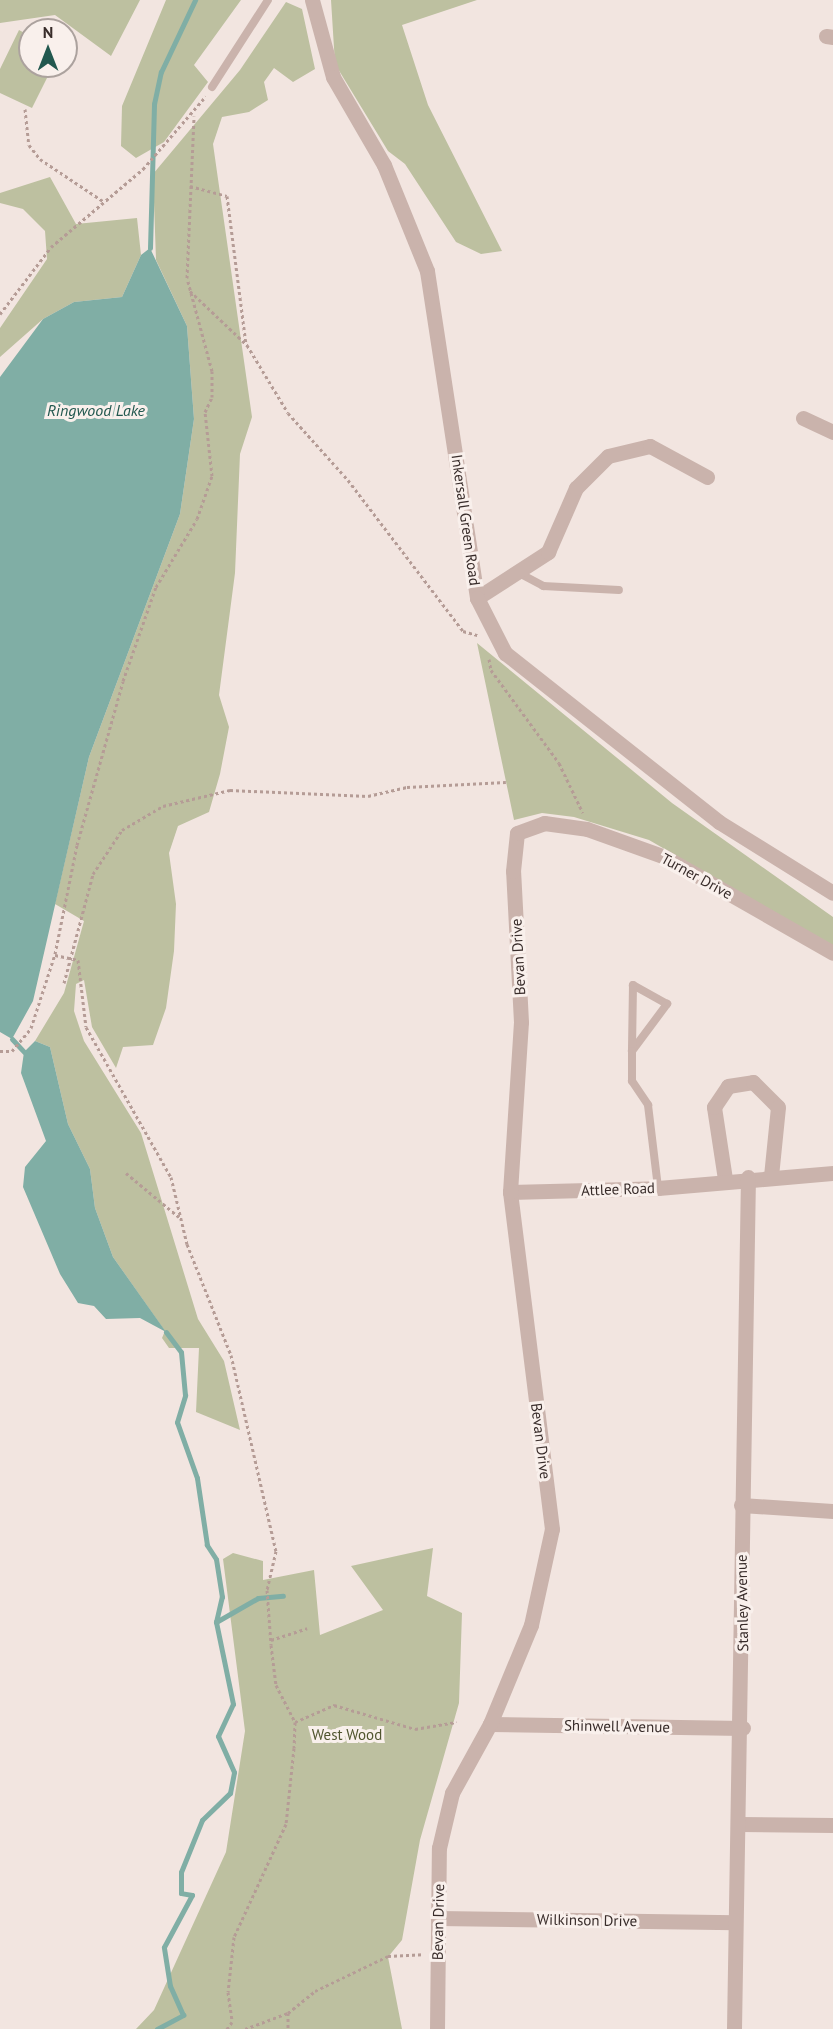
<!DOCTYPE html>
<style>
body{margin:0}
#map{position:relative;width:833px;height:2029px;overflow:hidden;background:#f2e5e0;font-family:"PT Sans",sans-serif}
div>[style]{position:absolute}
.green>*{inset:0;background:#bdc0a0}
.water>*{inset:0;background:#80aea5}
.stream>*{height:5px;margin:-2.5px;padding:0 2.5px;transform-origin:2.5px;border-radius:2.5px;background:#80aea5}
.path>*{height:3px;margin-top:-1.5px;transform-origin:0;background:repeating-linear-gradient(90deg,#b59c96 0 3px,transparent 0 6px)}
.service>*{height:8px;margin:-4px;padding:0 4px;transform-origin:4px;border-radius:4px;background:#cab3ac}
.minor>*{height:15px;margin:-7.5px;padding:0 7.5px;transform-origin:7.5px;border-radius:7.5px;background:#cab3ac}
.tertiary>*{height:15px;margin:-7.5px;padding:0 7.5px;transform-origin:7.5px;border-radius:7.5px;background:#cab3ac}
span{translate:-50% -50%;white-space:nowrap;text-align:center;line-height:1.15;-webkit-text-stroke:6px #f9f0ec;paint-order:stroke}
.street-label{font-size:15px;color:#382c2a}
.park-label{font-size:15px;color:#50552f}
.water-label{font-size:16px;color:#22584f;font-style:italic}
.north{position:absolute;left:18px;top:18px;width:60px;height:60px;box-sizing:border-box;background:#f9f0ec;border:2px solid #aca29e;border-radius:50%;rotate:0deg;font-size:16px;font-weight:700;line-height:24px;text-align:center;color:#382c2a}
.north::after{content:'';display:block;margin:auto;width:21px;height:27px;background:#22584f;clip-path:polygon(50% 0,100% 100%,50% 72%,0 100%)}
</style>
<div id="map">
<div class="green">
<i style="clip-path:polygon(0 0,140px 0,111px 56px,55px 15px,0 23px)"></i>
<i style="clip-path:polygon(166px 0,241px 0,194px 65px,208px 82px,164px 142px,136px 158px,121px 146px,122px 106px)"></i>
<i style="clip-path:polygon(331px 0,477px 0,402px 25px,428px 105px,502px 251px,481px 254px,456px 242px,405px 164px,388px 151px,335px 64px)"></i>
<i style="clip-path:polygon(286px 2px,302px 9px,315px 69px,293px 82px,274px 68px,264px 82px,268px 100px,249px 112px,222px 117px,213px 144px,252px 417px,240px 454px,235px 573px,219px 695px,229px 727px,220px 774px,209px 812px,178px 826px,169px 853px,176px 904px,174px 951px,166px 1008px,153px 1045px,123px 1047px,116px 1068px,92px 1027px,84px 980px,76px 984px,74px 1011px,84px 1041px,141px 1133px,198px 1319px,224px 1361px,240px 1430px,196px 1412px,199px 1348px,169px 1348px,162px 1338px,165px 1331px,113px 1257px,95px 1208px,90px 1169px,68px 1124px,50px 1047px,35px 1041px,64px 993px,84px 921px,55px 904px,89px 757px,180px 514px,194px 419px,187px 326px,156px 260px,153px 174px,240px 70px)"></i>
<i style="clip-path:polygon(19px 30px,30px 36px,30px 66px,53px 66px,32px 108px,0 93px,0 69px)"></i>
<i style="clip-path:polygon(50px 177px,76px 224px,137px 218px,141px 255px,122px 297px,74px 302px,43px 319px,0 357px,0 328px,47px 259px,45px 231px,23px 209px,0 203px,0 193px)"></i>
<i style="clip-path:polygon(477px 643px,672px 803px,833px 917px,833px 946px,649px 840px,574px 817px,542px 813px,514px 820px)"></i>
<i style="clip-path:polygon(433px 1548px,427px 1596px,462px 1613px,459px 1703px,420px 1840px,402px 1940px,388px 1957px,402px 2029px,136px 2029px,154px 2010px,226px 1852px,245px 1731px,223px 1559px,233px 1553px,263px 1561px,263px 1580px,314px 1570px,320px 1635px,383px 1610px,351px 1566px)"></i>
</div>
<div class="water">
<i style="clip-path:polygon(150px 248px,187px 326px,194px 419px,180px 514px,89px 757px,33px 1001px,12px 1039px,0 1032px,0 377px,43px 319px,74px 302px,122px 297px,141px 255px)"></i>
<i style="clip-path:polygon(35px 1041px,50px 1047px,68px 1124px,90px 1169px,95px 1208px,113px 1257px,166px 1332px,140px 1318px,106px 1319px,94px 1306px,78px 1303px,60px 1274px,23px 1187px,25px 1167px,46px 1141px,21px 1073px,24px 1052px)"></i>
</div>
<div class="stream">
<i style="left:150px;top:248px;width:144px;rotate:-88.4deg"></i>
<i style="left:154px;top:104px;width:33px;rotate:-78deg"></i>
<i style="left:161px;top:72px;width:80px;rotate:-64.7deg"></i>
<i style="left:12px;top:1039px;width:18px;rotate:47deg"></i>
<i style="left:216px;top:1622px;width:48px;rotate:-29.7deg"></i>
<i style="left:258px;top:1598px;width:25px;rotate:-5deg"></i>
<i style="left:157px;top:2029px;width:30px;rotate:-28deg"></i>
<i style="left:183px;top:2015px;width:32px;rotate:-114deg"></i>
<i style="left:170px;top:1986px;width:39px;rotate:-99deg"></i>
<i style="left:164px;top:1947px;width:59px;rotate:-61.7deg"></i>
<i style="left:192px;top:1895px;width:11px;rotate:-170deg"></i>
<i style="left:181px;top:1893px;width:21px;rotate:-90deg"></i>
<i style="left:181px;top:1872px;width:56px;rotate:-68deg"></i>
<i style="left:202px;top:1820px;width:39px;rotate:-44deg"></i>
<i style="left:230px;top:1793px;width:21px;rotate:-79deg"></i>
<i style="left:234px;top:1772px;width:39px;rotate:-114deg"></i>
<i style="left:218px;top:1736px;width:35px;rotate:-65deg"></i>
<i style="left:233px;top:1704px;width:84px;rotate:-101.7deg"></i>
<i style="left:216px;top:1622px;width:26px;rotate:-77deg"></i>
<i style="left:222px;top:1597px;width:38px;rotate:-99deg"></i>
<i style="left:216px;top:1559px;width:17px;rotate:-123deg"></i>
<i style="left:207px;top:1545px;width:68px;rotate:-98.5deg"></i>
<i style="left:197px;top:1478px;width:59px;rotate:-109.7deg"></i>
<i style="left:177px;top:1422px;width:28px;rotate:-73deg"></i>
<i style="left:185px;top:1395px;width:43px;rotate:-95.3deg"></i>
<i style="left:181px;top:1352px;width:25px;rotate:-127deg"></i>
</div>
<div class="path">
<i style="left:25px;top:109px;width:36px;rotate:84deg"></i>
<i style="left:29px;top:145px;width:18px;rotate:52deg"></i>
<i style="left:40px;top:159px;width:76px;rotate:33.7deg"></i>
<i style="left:190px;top:186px;width:38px;rotate:15deg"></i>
<i style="left:227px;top:196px;width:149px;rotate:82.7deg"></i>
<i style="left:190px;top:291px;width:79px;rotate:43.5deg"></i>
<i style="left:247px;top:345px;width:79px;rotate:58.9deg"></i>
<i style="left:288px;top:413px;width:90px;rotate:48.2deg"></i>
<i style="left:348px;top:480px;width:190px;rotate:52.7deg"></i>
<i style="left:463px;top:631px;width:15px;rotate:16deg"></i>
<i style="left:0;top:314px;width:84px;rotate:-52.7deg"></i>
<i style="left:51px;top:247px;width:121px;rotate:-40.3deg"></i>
<i style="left:143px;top:169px;width:96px;rotate:-49.2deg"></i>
<i style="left:489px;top:659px;width:11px;rotate:80deg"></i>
<i style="left:491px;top:670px;width:115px;rotate:53.8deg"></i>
<i style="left:559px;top:763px;width:55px;rotate:64.4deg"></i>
<i style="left:55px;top:955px;width:24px;rotate:12deg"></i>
<i style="left:78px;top:960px;width:67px;rotate:83.2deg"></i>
<i style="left:86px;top:1027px;width:172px;rotate:60.5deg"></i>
<i style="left:171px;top:1177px;width:69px;rotate:76.6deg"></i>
<i style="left:187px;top:1244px;width:119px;rotate:68.4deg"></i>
<i style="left:231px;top:1355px;width:201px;rotate:77.1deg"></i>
<i style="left:276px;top:1551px;width:40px;rotate:103deg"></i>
<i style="left:267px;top:1590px;width:55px;rotate:85.8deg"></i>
<i style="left:271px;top:1645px;width:40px;rotate:82.9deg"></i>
<i style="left:276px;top:1685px;width:42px;rotate:62.8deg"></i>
<i style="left:295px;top:1722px;width:26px;rotate:92deg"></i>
<i style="left:294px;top:1748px;width:76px;rotate:96deg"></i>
<i style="left:286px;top:1824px;width:124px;rotate:114.7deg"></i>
<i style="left:234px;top:1937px;width:55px;rotate:96.2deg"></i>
<i style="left:228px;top:1992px;width:30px;rotate:82deg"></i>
<i style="left:232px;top:2022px;width:9px;rotate:126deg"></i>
<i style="left:64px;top:983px;width:113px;rotate:-75.1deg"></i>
<i style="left:93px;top:874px;width:53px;rotate:-56.6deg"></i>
<i style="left:122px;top:830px;width:48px;rotate:-30.3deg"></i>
<i style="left:163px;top:806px;width:69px;rotate:-13.4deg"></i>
<i style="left:230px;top:790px;width:138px;rotate:2.5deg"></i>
<i style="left:368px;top:796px;width:40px;rotate:-13deg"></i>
<i style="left:407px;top:787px;width:99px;rotate:-2.9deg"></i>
<i style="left:0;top:1051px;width:12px"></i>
<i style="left:12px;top:1051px;width:30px;rotate:-50deg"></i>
<i style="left:31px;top:1028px;width:78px;rotate:-72deg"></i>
<i style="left:55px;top:954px;width:111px;rotate:-78.6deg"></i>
<i style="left:77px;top:845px;width:170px;rotate:-74.3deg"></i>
<i style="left:123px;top:681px;width:100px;rotate:-70.7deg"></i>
<i style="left:156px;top:587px;width:79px;rotate:-58.9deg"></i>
<i style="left:197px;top:519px;width:46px;rotate:-70.8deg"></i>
<i style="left:212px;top:476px;width:64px;rotate:-96.2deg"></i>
<i style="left:205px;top:412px;width:17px;rotate:-65deg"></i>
<i style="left:212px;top:397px;width:26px;rotate:-90deg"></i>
<i style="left:212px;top:371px;width:96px;rotate:-105deg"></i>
<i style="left:187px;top:278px;width:162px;rotate:-87.5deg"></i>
<i style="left:126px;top:1173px;width:69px;rotate:39.7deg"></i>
<i style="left:271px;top:1640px;width:38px;rotate:-18deg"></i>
<i style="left:295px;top:1722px;width:43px;rotate:-23.6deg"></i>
<i style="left:334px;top:1705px;width:84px;rotate:16.5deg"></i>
<i style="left:415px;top:1729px;width:42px;rotate:-9.7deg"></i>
<i style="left:288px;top:2013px;width:16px;rotate:90deg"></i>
<i style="left:245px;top:2029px;width:46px;rotate:-20.4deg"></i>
<i style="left:288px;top:2013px;width:35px;rotate:-39deg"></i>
<i style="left:315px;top:1991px;width:81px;rotate:-25.6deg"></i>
<i style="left:388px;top:1956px;width:35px;rotate:-3deg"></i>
</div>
<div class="service">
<i style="left:212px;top:87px;width:103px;rotate:-57.2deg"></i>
<i style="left:517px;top:572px;width:30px;rotate:28deg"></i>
<i style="left:543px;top:586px;width:76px;rotate:3deg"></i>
<i style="left:632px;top:1051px;width:59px;rotate:-53.3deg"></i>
<i style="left:667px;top:1004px;width:39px;rotate:-151deg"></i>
<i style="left:633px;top:985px;width:66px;rotate:90.9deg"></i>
<i style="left:632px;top:1051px;width:30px;rotate:90deg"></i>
<i style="left:632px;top:1081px;width:29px;rotate:56deg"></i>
<i style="left:648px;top:1105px;width:84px;rotate:83.1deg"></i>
</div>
<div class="minor">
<i style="left:826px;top:36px;width:7px;rotate:8deg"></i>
<i style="left:803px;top:418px;width:33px;rotate:25deg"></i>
<i style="left:477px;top:598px;width:85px;rotate:-32.9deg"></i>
<i style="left:548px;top:552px;width:70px;rotate:-66.4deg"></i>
<i style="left:576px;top:488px;width:45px;rotate:-45deg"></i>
<i style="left:608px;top:456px;width:43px;rotate:-13.4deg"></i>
<i style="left:650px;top:446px;width:65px;rotate:28.5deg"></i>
<i style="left:725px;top:1179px;width:73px;rotate:-98.7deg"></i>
<i style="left:714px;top:1107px;width:25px;rotate:-56deg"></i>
<i style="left:728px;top:1086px;width:25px;rotate:-9deg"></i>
<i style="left:753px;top:1082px;width:35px;rotate:45deg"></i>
<i style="left:778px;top:1107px;width:69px;rotate:95.8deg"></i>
<i style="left:510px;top:1192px;width:148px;rotate:-1.5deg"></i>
<i style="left:658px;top:1188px;width:176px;rotate:-4.9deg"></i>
<i style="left:741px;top:1505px;width:92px;rotate:3.7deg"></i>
<i style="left:490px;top:1724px;width:253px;rotate:0.9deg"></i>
<i style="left:740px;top:1824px;width:93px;rotate:0.6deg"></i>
<i style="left:438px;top:1918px;width:297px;rotate:0.8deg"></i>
<i style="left:437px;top:2029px;width:181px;rotate:-89.4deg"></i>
<i style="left:439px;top:1848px;width:57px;rotate:-76.7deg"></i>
<i style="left:452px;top:1793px;width:79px;rotate:-61.2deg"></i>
<i style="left:490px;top:1724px;width:107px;rotate:-67.5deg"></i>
<i style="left:531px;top:1625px;width:98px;rotate:-77.7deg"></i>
<i style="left:552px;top:1529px;width:340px;rotate:-97.1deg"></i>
<i style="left:510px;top:1192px;width:170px;rotate:-86.3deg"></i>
<i style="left:521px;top:1022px;width:151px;rotate:-93deg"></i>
<i style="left:513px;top:871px;width:38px;rotate:-84deg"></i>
<i style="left:517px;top:833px;width:29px;rotate:-20deg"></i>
<i style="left:544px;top:823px;width:43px;rotate:7.9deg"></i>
<i style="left:587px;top:829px;width:83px;rotate:19.7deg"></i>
<i style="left:665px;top:857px;width:193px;rotate:29.7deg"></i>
<i style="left:734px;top:2029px;width:852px;rotate:-89.06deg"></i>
</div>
<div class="tertiary">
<i style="left:312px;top:0;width:80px;rotate:74.7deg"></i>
<i style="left:333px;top:77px;width:102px;rotate:59.9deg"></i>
<i style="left:384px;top:165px;width:114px;rotate:67.9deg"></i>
<i style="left:427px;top:271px;width:331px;rotate:81.3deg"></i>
<i style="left:477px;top:598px;width:62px;rotate:63deg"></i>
<i style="left:505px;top:653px;width:273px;rotate:38.3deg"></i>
<i style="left:719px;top:822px;width:134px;rotate:31.9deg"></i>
</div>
<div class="street-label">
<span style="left:466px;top:520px;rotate:82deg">Inkersall Green Road</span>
<span style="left:697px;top:876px;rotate:29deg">Turner Drive</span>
<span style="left:518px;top:957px;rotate:-93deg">Bevan Drive</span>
<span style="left:618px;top:1189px;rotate:-2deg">Attlee Road</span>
<span style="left:541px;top:1441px;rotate:83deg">Bevan Drive</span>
<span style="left:742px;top:1603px;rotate:-91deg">Stanley Avenue</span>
<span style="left:617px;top:1726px;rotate:1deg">Shinwell Avenue</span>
<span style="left:587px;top:1920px;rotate:1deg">Wilkinson Drive</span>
<span style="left:438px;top:1922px;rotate:-89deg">Bevan Drive</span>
</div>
<div class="park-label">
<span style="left:347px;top:1735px">West Wood</span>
</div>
<div class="water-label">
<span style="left:96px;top:410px">Ringwood Lake</span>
</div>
<div class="north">N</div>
</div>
